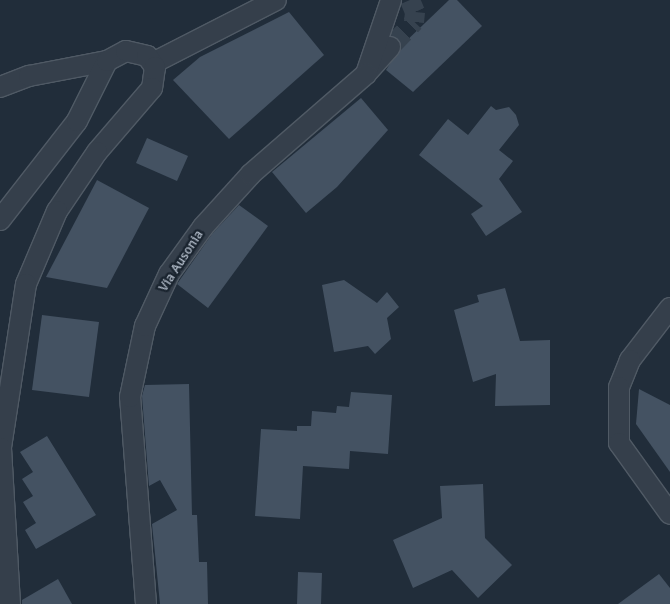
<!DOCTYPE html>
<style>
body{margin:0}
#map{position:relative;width:670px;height:604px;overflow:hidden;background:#212d3a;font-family:Signika,sans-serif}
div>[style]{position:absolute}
.building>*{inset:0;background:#445262}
.street-tunnel>*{height:20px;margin-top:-10px;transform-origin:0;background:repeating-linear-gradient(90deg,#36424f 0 20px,transparent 0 30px)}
.roads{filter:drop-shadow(1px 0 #505a65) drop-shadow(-1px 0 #505a65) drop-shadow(0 1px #505a65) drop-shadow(0 -1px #505a65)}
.street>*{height:20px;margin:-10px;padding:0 10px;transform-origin:10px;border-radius:10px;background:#353f4b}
span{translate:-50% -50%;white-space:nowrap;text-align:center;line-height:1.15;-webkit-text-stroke:5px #1a242f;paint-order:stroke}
.street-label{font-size:14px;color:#b0bac7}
</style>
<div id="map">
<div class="building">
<i style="clip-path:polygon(449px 0,457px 0,482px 26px,413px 92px,386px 70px,401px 46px)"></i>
<i style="clip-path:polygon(289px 12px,324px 55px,229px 139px,173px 80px,200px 57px)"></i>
<i style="clip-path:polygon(361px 98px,388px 130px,337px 187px,306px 213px,272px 172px)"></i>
<i style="clip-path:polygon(491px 106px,496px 110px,509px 107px,516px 115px,519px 125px,499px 150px,513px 161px,499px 179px,522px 212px,486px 236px,471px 214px,483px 206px,419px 155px,448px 119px,468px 135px)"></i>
<i style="clip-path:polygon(147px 138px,188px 156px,177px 181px,136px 163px)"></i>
<i style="clip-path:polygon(97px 180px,149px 208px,107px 288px,46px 277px)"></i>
<i style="clip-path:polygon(239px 205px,268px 226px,208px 308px,177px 284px,212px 234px)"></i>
<i style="clip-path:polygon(344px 280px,377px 303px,387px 292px,399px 307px,387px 318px,391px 339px,375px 354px,368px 346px,334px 352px,322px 285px)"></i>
<i style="clip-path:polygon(505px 288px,520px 341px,550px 340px,550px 405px,495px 406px,496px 374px,473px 382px,454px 310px,479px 302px,477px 295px)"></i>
<i style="clip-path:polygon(42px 315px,99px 322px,89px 397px,32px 390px)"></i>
<i style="clip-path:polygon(189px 384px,192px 515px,197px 515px,199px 562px,207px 562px,208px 604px,160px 604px,152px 524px,177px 510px,160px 480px,149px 486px,142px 396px,145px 385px)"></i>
<i style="clip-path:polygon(639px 389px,670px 405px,670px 472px,636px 424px)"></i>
<i style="clip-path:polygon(351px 392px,392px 395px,388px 454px,350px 451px,349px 469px,303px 466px,300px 519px,255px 516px,261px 429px,297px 431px,297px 426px,311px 426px,312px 411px,336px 413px,337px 406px,349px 407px)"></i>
<i style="clip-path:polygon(47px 436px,96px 515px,36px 549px,25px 530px,36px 523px,23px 502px,33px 496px,22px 479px,33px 472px,20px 452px)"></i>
<i style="clip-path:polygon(483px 484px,485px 538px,512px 565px,478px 598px,452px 570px,413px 588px,393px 540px,442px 518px,440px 486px)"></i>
<i style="clip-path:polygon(298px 572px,322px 573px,321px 604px,297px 604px)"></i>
<i style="clip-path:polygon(659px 574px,670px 588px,670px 604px,618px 604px)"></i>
<i style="clip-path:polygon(58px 579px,72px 604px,22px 604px,22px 600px)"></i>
</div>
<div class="street-tunnel">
<i style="left:390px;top:47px;width:35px;rotate:-46deg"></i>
<i style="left:414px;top:22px;width:10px;rotate:-84deg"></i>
<i style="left:415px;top:12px;width:13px;rotate:-113deg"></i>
</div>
<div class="roads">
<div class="street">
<i style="left:390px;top:47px;width:36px;rotate:132deg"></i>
<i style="left:366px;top:74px;width:78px;rotate:-71.3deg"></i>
<i style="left:153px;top:63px;width:138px;rotate:-27.1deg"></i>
<i style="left:0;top:87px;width:31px;rotate:-21deg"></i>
<i style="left:29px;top:76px;width:79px;rotate:-10.9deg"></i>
<i style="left:0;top:220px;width:125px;rotate:-52.1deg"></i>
<i style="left:77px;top:121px;width:67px;rotate:-63.4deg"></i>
<i style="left:107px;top:61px;width:21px;rotate:-28deg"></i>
<i style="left:126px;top:51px;width:22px;rotate:13deg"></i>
<i style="left:147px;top:56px;width:14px;rotate:54deg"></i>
<i style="left:155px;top:67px;width:21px;rotate:98deg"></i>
<i style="left:152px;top:88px;width:84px;rotate:130.7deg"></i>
<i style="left:97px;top:152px;width:71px;rotate:124.1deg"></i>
<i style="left:57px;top:211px;width:79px;rotate:113deg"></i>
<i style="left:26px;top:284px;width:166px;rotate:98.7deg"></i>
<i style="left:1px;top:448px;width:156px;rotate:86.7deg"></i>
<i style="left:670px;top:308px;width:66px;rotate:127.6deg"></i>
<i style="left:630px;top:360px;width:29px;rotate:112deg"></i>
<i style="left:619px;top:387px;width:56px;rotate:90deg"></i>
<i style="left:619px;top:443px;width:87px;rotate:54.3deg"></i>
<i style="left:146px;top:604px;width:208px;rotate:-94.4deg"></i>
<i style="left:130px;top:397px;width:73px;rotate:-78.1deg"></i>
<i style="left:145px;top:326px;width:57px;rotate:-65.2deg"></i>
<i style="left:169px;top:274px;width:58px;rotate:-54.1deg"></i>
<i style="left:203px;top:227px;width:72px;rotate:-47.8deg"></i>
<i style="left:251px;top:174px;width:152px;rotate:-41deg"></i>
</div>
</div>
<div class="street-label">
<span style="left:181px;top:261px;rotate:-57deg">Via Ausonia</span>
</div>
</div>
